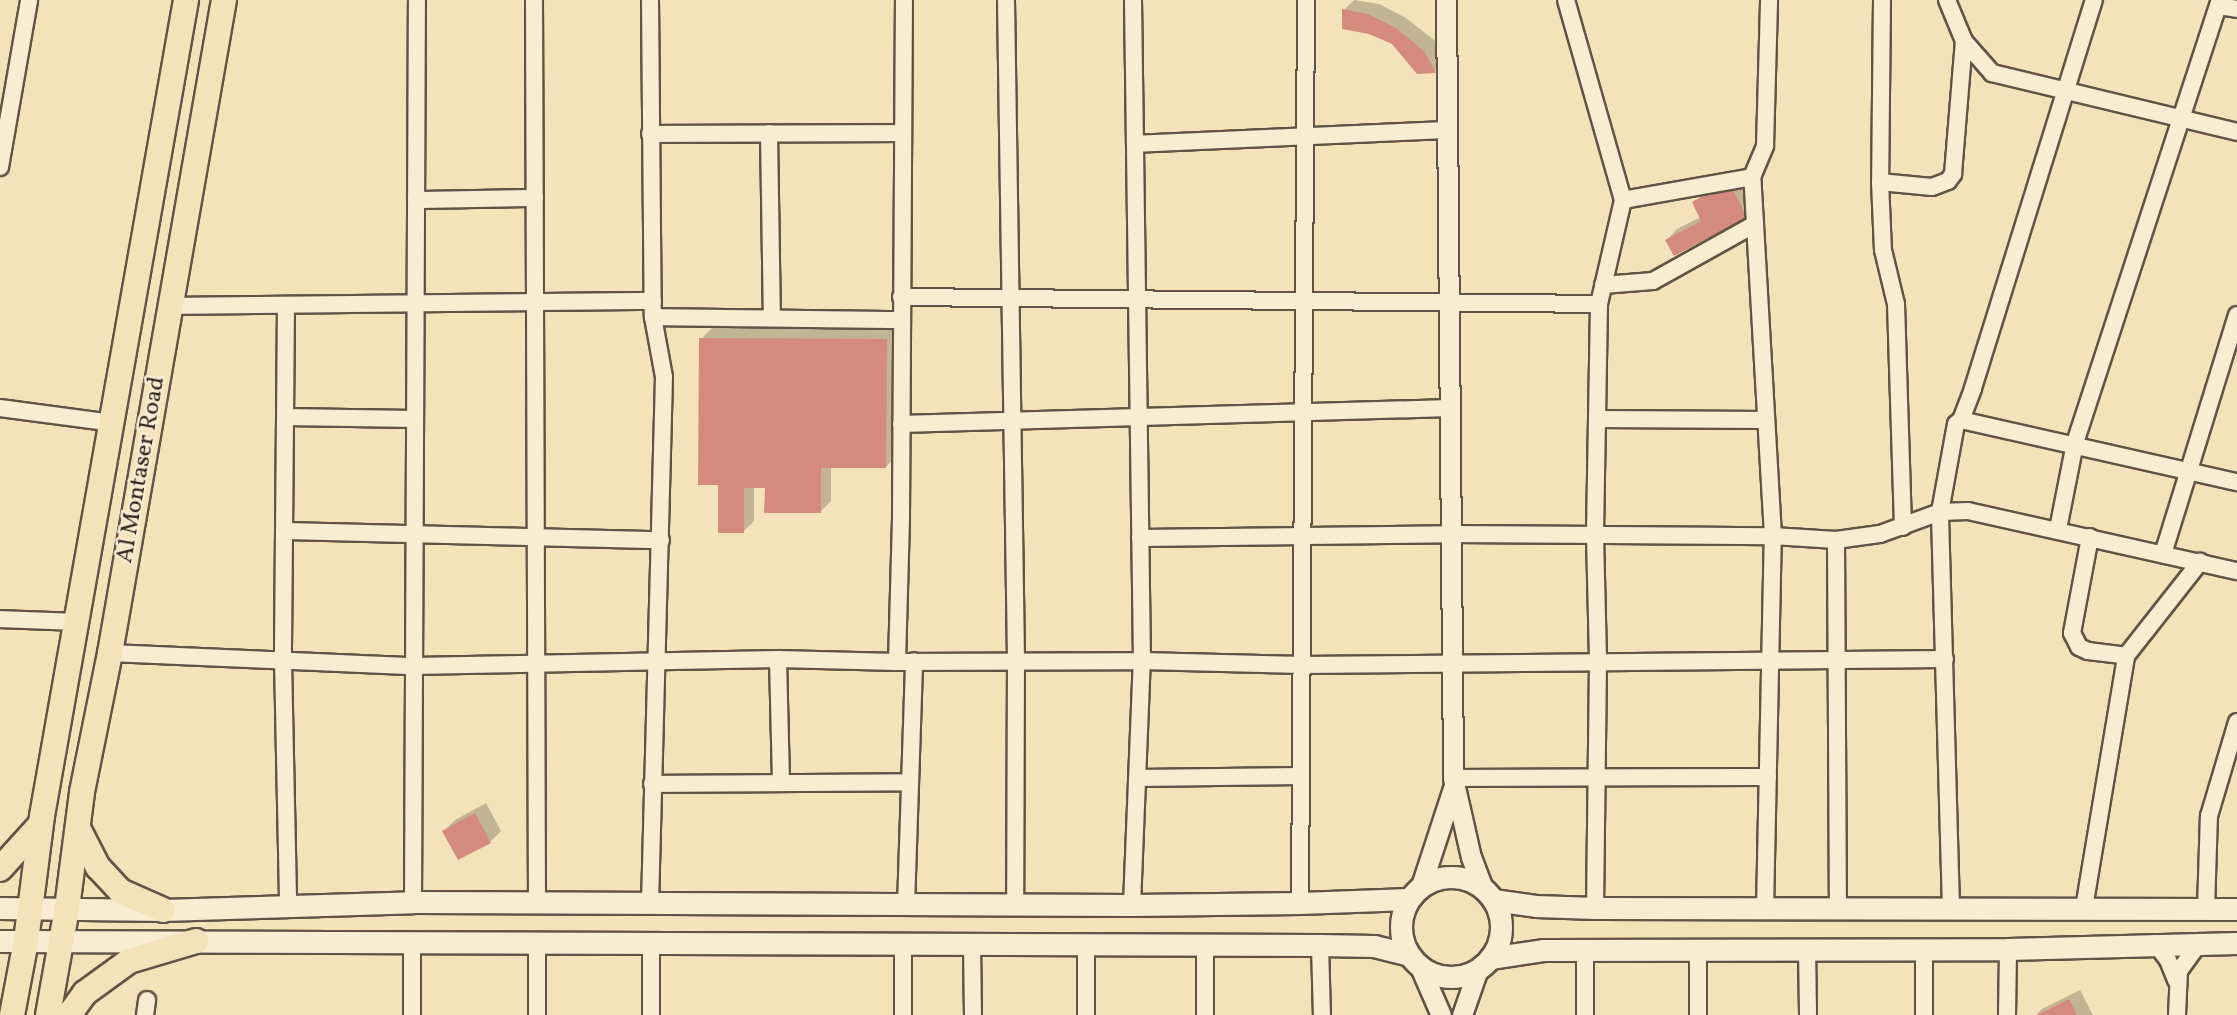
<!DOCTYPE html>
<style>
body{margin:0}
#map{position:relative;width:2237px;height:1015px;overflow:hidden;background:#f4e2b9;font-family:Vollkorn,serif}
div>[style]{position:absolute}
.shadow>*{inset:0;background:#0003}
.building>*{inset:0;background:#d58a7e}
.roads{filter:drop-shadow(2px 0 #615446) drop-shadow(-2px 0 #615446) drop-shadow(0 2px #615446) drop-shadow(0 -2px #615446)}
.minor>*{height:16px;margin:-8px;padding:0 8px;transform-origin:8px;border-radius:8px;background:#f8ecd2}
.tertiary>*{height:19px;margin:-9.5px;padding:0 9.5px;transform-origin:9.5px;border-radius:9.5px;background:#f8ecd2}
.secondary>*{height:21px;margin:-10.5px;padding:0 10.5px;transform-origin:10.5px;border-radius:10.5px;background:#f8ecd2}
.secondary>.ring{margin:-10.5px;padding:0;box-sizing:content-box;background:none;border:21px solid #f8ecd2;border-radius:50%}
.primary>*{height:24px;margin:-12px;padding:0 12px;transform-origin:12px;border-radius:12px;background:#f4e2b9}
span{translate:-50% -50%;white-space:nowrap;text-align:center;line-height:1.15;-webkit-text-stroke:5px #f8ecd2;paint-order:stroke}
.street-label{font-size:24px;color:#30241f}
</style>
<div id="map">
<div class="shadow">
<i style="clip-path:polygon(1354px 0,1379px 4px,1406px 18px,1434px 40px,1446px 61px,1435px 71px,1418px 72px,1393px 43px,1344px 10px)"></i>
<i style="clip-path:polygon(1740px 173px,1757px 206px,1746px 217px,1667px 240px,1677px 229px,1701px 217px,1694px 203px,1705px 192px)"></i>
<i style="clip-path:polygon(712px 328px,897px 329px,896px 456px,886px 467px,831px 466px,831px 501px,820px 512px,766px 486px,754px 486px,754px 521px,743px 532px,720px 483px,701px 339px)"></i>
<i style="clip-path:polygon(486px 803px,501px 831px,490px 842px,444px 831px,455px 820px)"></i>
<i style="clip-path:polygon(2080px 990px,2093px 1015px,2036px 1015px,2042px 1009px)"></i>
</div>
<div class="building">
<i style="clip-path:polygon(1342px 9px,1368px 14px,1396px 28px,1424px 51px,1436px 73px,1417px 74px,1392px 44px,1369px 34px,1342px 29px)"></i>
<i style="clip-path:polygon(1729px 182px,1747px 218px,1674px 256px,1665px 240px,1701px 221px,1692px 202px)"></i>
<i style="clip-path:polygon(699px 338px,887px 339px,886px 468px,821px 468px,821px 513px,764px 513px,765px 488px,744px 488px,744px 533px,718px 533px,718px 485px,698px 485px)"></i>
<i style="clip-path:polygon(475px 813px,491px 843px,458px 860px,442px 831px)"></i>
<i style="clip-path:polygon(2069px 999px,2077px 1015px,2037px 1015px)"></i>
</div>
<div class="roads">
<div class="minor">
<i style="left:534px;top:0;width:903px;rotate:89.81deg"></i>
<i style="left:650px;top:0;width:317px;rotate:89.5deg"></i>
<i style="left:653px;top:317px;width:61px;rotate:79.6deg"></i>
<i style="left:664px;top:377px;width:527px;rotate:91.52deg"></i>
<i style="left:1006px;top:0;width:661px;rotate:89.13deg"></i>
<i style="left:1016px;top:661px;width:244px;rotate:90.2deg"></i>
<i style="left:1566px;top:0;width:208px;rotate:74.1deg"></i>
<i style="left:1623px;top:200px;width:107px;rotate:103deg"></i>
<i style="left:1599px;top:304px;width:232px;rotate:91deg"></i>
<i style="left:1595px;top:536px;width:127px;rotate:88.6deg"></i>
<i style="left:1598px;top:663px;width:245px;rotate:90.7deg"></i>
<i style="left:1882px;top:0;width:182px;rotate:90.6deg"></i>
<i style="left:1880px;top:182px;width:68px;rotate:87.5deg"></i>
<i style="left:1883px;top:250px;width:56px;rotate:76.5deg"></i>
<i style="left:1896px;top:304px;width:223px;rotate:88.2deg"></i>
<i style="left:1947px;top:0;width:44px;rotate:67.5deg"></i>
<i style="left:1964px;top:41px;width:43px;rotate:48.8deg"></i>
<i style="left:1992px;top:73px;width:252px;rotate:13.5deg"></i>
<i style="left:2219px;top:6px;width:18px;rotate:9deg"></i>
<i style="left:769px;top:133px;width:185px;rotate:89.1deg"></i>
<i style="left:650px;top:134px;width:253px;rotate:-0.2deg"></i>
<i style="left:1135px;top:144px;width:314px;rotate:-2.6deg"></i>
<i style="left:0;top:167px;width:169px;rotate:-80.1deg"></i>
<i style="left:1880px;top:182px;width:52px;rotate:5.5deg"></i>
<i style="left:1932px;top:187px;width:17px;rotate:-21deg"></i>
<i style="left:1948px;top:181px;width:9px;rotate:-54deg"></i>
<i style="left:1953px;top:174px;width:133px;rotate:-85.3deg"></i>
<i style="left:416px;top:200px;width:119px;rotate:-1deg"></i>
<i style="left:1623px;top:200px;width:131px;rotate:-10.1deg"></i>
<i style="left:1603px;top:285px;width:50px;rotate:-4.6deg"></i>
<i style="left:1653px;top:281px;width:117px;rotate:-29.2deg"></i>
<i style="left:901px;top:297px;width:698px;rotate:0.57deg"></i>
<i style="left:286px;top:305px;width:355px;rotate:90.5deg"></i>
<i style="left:283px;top:660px;width:247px;rotate:88.8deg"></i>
<i style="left:171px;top:306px;width:482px;rotate:-0.6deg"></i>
<i style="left:653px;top:317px;width:248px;rotate:0.7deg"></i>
<i style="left:0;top:408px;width:113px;rotate:7.6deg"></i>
<i style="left:285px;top:417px;width:130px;rotate:0.9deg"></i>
<i style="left:1597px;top:419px;width:169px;rotate:0.3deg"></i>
<i style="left:1961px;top:420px;width:283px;rotate:12.7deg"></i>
<i style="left:901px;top:424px;width:548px;rotate:-1.67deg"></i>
<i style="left:2058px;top:529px;width:88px;rotate:-78.8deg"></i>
<i style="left:2075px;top:443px;width:466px;rotate:-71.9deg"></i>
<i style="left:284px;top:531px;width:377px;rotate:1.4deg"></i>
<i style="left:2090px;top:537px;width:98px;rotate:100.6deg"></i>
<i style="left:2072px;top:633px;width:16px;rotate:63deg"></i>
<i style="left:2079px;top:647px;width:10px;rotate:24deg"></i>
<i style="left:2088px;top:651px;width:38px;rotate:7deg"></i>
<i style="left:1140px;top:538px;width:311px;rotate:-0.7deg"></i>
<i style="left:1451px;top:534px;width:322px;rotate:0.4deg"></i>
<i style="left:1773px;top:536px;width:63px;rotate:3.6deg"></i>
<i style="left:1836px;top:540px;width:44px;rotate:-7.8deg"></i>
<i style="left:1880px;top:534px;width:64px;rotate:-20.1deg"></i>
<i style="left:1940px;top:512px;width:28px;rotate:-2deg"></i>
<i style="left:1968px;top:511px;width:276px;rotate:12.6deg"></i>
<i style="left:1836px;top:540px;width:369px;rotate:89.7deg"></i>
<i style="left:2163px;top:554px;width:250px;rotate:-72.8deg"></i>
<i style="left:0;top:619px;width:77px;rotate:2.2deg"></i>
<i style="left:110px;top:653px;width:303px;rotate:2.5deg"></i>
<i style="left:413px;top:666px;width:365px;rotate:-1.1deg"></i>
<i style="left:778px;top:659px;width:119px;rotate:1.4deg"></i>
<i style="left:897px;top:662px;width:245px;rotate:-0.2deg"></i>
<i style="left:1142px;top:661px;width:160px;rotate:1.4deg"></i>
<i style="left:1302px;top:665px;width:643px;rotate:-0.53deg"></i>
<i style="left:778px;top:659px;width:124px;rotate:88.6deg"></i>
<i style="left:897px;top:662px;width:146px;rotate:-88.4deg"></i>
<i style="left:901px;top:516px;width:516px;rotate:-89.67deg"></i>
<i style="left:1137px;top:778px;width:164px;rotate:-0.7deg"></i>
<i style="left:1453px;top:778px;width:315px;rotate:-0.2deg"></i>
<i style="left:652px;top:784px;width:258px;rotate:-0.4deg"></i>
<i style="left:413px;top:902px;width:902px;rotate:-89.75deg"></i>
<i style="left:1300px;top:903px;width:903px;rotate:-89.62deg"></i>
<i style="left:1132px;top:905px;width:244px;rotate:-87.7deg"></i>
<i style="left:1142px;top:661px;width:661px;rotate:-90.78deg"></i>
<i style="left:906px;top:906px;width:245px;rotate:-88.1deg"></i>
<i style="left:2084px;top:908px;width:255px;rotate:-80.5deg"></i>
<i style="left:2126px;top:656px;width:120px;rotate:-51.8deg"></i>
<i style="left:1765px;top:909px;width:373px;rotate:-88.8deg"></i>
<i style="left:1773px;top:536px;width:360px;rotate:-93.3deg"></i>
<i style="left:1752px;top:177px;width:34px;rotate:-67deg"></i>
<i style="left:1765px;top:146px;width:146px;rotate:-88.4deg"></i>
<i style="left:1951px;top:909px;width:397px;rotate:-91.6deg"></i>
<i style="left:1940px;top:512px;width:89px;rotate:-79.7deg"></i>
<i style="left:1956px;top:424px;width:6px;rotate:-39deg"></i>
<i style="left:1961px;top:420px;width:34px;rotate:-69deg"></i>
<i style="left:1973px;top:388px;width:406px;rotate:-72.7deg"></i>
<i style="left:2206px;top:909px;width:93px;rotate:-88.2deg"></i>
<i style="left:2209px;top:816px;width:98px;rotate:-73.4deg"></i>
<i style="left:2155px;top:943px;width:21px;rotate:53deg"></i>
<i style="left:2168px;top:960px;width:22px;rotate:68deg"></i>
<i style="left:903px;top:944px;width:71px;rotate:90deg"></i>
<i style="left:972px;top:944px;width:71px;rotate:89.2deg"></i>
<i style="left:1086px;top:944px;width:71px;rotate:90deg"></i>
<i style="left:1320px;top:945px;width:70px;rotate:88.4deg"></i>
<i style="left:1924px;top:948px;width:67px;rotate:90deg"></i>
<i style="left:1698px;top:949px;width:66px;rotate:90deg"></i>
<i style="left:1807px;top:949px;width:66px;rotate:89.1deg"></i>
<i style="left:145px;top:1015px;width:15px;rotate:-82deg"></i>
<i style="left:412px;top:1015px;width:73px;rotate:-90deg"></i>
<i style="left:537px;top:1015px;width:71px;rotate:-90deg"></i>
<i style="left:651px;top:1015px;width:72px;rotate:-90deg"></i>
<i style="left:1205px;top:1015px;width:70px;rotate:-90deg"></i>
<i style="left:1585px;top:1015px;width:66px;rotate:-90deg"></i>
<i style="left:2007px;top:1015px;width:66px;rotate:-89.1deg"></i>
<i style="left:2177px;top:1015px;width:44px;rotate:-87.4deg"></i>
<i style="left:2179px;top:971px;width:36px;rotate:-54deg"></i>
</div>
<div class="tertiary">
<i style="left:1446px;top:0;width:778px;rotate:89.48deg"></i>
<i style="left:1453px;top:778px;width:81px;rotate:77.2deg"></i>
<i style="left:1471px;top:857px;width:33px;rotate:69deg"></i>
<i style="left:1421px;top:886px;width:103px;rotate:-71.9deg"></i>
<i style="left:1420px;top:967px;width:52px;rotate:66.4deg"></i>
<i style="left:1462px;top:1015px;width:49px;rotate:-70.8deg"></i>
</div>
<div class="secondary">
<i class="ring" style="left:1401px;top:877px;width:79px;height:79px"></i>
<i style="left:1493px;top:900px;width:43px;rotate:7.9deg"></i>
<i style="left:1536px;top:906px;width:59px;rotate:1.9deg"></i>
<i style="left:1595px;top:908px;width:642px;rotate:0.09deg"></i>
<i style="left:0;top:908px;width:163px;rotate:0.7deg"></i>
<i style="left:163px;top:910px;width:250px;rotate:-1.8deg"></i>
<i style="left:413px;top:902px;width:719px;rotate:0.24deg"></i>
<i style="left:1132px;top:905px;width:168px;rotate:-0.7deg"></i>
<i style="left:1300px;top:903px;width:109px;rotate:-2.1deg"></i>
<i style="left:0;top:941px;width:1320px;rotate:0.17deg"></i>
<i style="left:1320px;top:945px;width:54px;rotate:1.1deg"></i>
<i style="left:1374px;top:946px;width:36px;rotate:14deg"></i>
<i style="left:1490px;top:958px;width:55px;rotate:-8.4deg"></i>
<i style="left:1544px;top:950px;width:464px;rotate:-0.1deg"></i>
<i style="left:2008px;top:949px;width:229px;rotate:-1.5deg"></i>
</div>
<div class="primary">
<i style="left:78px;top:828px;width:44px;rotate:62.9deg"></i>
<i style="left:98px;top:867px;width:33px;rotate:47deg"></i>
<i style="left:120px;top:891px;width:47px;rotate:23.8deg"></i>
<i style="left:0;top:869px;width:59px;rotate:-47.7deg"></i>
<i style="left:12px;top:1015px;width:75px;rotate:-79.3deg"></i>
<i style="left:26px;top:941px;width:126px;rotate:-82.7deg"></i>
<i style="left:42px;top:816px;width:829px;rotate:-79.99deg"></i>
<i style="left:48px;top:1015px;width:109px;rotate:-79.9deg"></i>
<i style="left:67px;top:908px;width:117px;rotate:-82.6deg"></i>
<i style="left:82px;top:792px;width:142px;rotate:-78.6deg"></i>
<i style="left:110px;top:653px;width:663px;rotate:-80.1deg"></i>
<i style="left:69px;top:1015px;width:27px;rotate:-54deg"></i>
<i style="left:85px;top:993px;width:54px;rotate:-36deg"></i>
<i style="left:129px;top:961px;width:70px;rotate:-16.6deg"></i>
</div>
</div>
<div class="street-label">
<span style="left:142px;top:470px;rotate:-80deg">Al Montaser Road</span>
</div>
</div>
